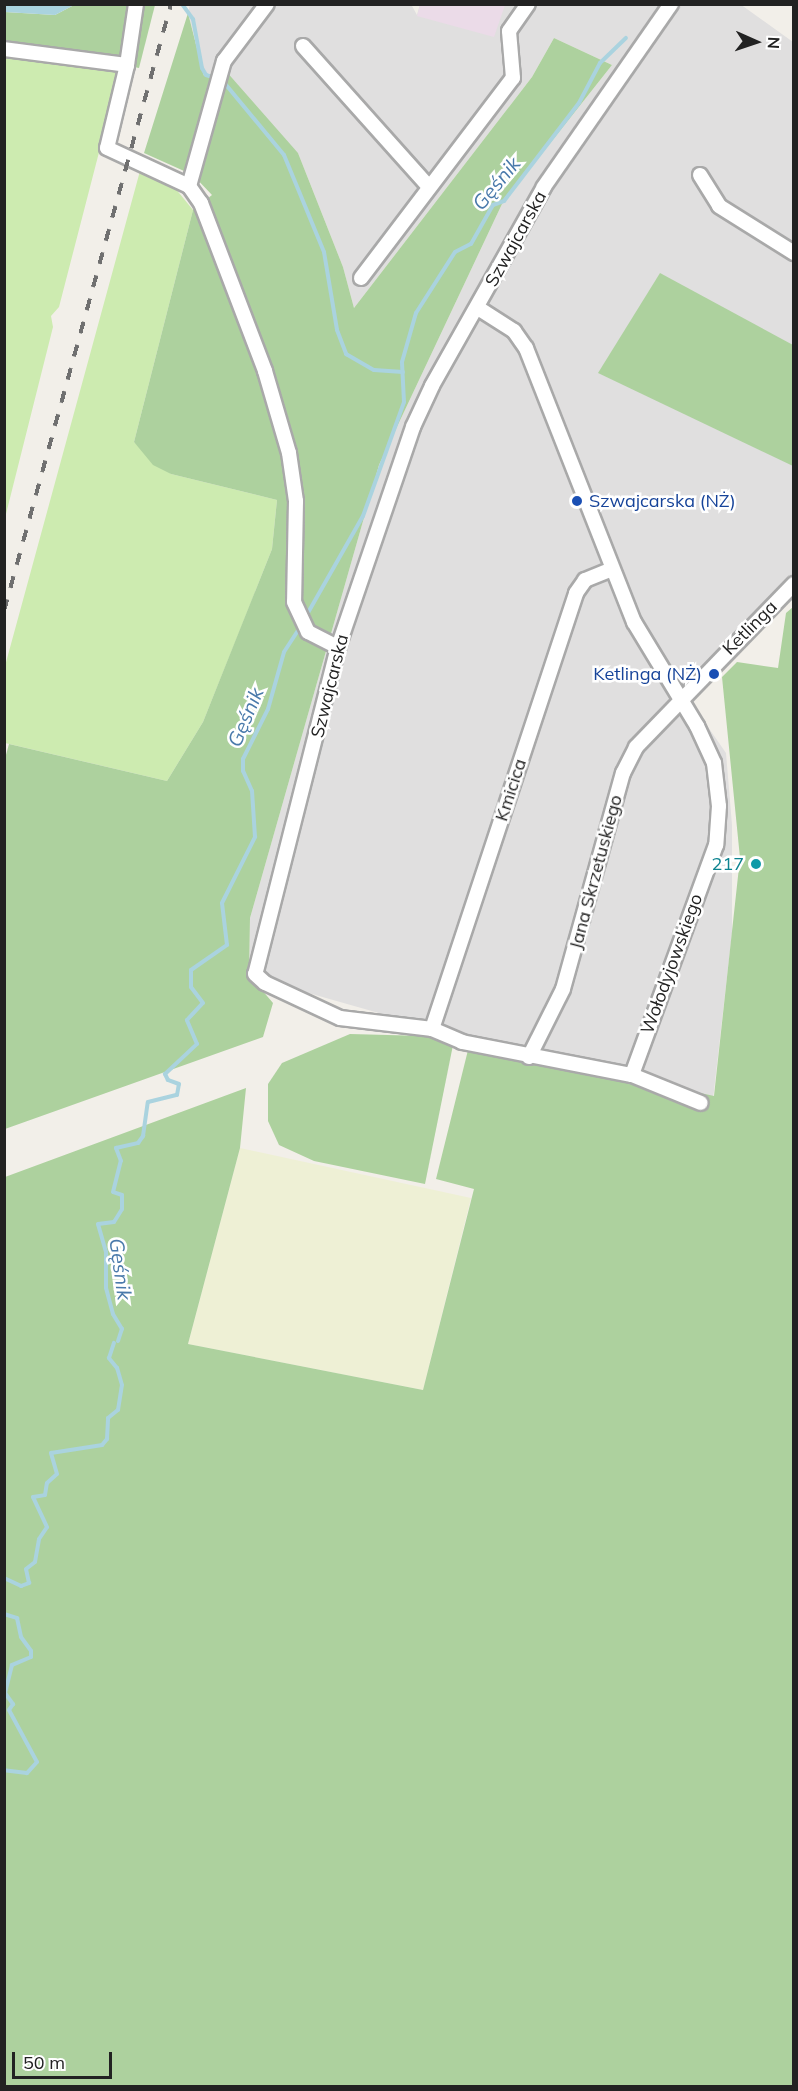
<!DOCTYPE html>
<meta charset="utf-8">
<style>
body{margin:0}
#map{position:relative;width:798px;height:2091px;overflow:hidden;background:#f2efe9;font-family:Mulish,sans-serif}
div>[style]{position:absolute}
.residential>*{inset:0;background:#e0dfdf}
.industrial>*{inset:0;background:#ebdbe8}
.farmland>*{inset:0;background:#eef0d5}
.grass>*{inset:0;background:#cdebb0}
.forest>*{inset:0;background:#add19e}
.water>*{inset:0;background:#aad3df}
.stream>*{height:4px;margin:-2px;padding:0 2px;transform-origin:2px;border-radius:2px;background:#aad3df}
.roads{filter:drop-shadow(2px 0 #a9a9a9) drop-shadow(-2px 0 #a9a9a9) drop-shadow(0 2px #a9a9a9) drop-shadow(0 -2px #a9a9a9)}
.minor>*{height:14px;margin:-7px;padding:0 7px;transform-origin:7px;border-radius:7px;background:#fff}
.rail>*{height:4px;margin-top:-2px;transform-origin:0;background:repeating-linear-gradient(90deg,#707070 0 12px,transparent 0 24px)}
.dots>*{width:16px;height:16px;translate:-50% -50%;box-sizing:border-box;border:3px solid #fff;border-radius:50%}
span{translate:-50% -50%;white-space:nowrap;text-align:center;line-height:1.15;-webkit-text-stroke:5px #fff;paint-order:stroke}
.street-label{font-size:18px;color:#222}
.transit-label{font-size:18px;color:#164399}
.left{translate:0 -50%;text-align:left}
.right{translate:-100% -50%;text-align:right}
.culture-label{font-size:18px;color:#0d838f}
.water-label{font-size:20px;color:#4a7aab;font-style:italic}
.frame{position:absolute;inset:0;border:6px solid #222;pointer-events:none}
.north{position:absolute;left:726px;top:12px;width:60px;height:60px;-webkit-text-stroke:4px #fff;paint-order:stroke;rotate:93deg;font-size:16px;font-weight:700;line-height:24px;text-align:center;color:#222}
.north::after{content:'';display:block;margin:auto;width:21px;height:27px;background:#222;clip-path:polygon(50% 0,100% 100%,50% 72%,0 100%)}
.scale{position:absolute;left:12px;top:2052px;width:100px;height:27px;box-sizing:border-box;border:3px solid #222;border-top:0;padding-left:8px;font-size:18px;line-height:21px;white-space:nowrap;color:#222;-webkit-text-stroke:4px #fff;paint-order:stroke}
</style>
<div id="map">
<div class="residential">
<i style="clip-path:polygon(190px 4px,411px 4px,417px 15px,420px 4px,740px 4px,793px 42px,793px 583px,683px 691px,726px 753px,732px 825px,732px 933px,712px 1108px,249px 976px,250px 918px,379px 465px,502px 204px,612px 65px,554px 38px,532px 77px,354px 308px,343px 267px,298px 153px,205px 76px,188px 13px)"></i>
</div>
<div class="industrial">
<i style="clip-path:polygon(420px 5px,420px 4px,505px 5px,494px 37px,417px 16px)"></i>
</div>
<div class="farmland">
<i style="clip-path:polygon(240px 1148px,471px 1198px,423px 1390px,188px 1344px)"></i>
</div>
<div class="grass">
<i style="clip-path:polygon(5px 52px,109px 66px,119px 75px,59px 307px,51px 316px,53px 327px,5px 518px)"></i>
<i style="clip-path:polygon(140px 171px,175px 188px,193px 210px,134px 442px,171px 474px,277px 500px,272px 549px,238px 635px,203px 722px,167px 781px,5px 743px,5px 666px)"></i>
</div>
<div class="forest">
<i style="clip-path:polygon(74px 5px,132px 5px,119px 75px,109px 66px,5px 52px,5px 12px,55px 15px)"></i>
<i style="clip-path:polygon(138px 5px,155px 5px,139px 68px,129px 66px)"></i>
<i style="clip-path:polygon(188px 13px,204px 76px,225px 70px,298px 153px,343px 267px,354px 308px,532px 77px,554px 38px,612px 65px,502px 204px,379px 465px,250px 918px,249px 975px,273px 1003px,263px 1037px,5px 1129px,4px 762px,9px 744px,167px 781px,203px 722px,272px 549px,277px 500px,171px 474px,153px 465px,134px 442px,193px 210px,212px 195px,193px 175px,144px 153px)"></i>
<i style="clip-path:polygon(660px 273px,793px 345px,793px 466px,598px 373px)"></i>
<i style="clip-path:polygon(793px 607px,793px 2086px,5px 2086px,5px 1177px,246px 1088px,240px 1148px,188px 1344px,423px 1390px,474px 1189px,436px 1179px,470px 1042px,714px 1096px,740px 858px,722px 677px,737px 662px,778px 668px,786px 613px)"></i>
<i style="clip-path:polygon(350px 1034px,425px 1036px,453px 1045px,425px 1184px,314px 1161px,279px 1145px,268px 1121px,268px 1084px,282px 1063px)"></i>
</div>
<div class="water">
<i style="clip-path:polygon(4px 5px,5px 4px,74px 5px,55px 15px,5px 12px)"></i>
</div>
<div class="stream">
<i style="left:182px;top:4px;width:19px;rotate:54deg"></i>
<i style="left:193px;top:19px;width:50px;rotate:79.6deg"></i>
<i style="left:202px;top:68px;width:8px;rotate:60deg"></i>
<i style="left:206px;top:75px;width:9px;rotate:18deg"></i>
<i style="left:222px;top:80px;width:97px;rotate:50.4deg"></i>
<i style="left:284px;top:155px;width:105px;rotate:67.6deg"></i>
<i style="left:324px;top:252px;width:79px;rotate:80.5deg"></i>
<i style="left:337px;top:330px;width:26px;rotate:69deg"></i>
<i style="left:346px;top:354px;width:32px;rotate:30deg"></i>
<i style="left:374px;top:370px;width:29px;rotate:4deg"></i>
<i style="left:305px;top:618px;width:117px;rotate:-60.4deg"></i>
<i style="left:363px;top:516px;width:121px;rotate:-70.2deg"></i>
<i style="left:404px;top:402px;width:40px;rotate:-92.9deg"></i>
<i style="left:402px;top:362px;width:51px;rotate:-74.1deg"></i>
<i style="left:416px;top:313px;width:72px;rotate:-57.4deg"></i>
<i style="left:455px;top:252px;width:18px;rotate:-27deg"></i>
<i style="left:471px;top:244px;width:45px;rotate:-60.6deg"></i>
<i style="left:493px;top:205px;width:12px;rotate:-20deg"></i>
<i style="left:504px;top:201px;width:123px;rotate:-52.6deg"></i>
<i style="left:579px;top:103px;width:45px;rotate:-62.3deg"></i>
<i style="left:600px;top:63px;width:36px;rotate:-44deg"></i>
<i style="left:118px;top:1341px;width:13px;rotate:-72deg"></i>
<i style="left:122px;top:1329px;width:17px;rotate:-121deg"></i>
<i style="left:113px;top:1314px;width:27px;rotate:-105deg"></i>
<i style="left:106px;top:1288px;width:36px;rotate:-90deg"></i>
<i style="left:106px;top:1252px;width:29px;rotate:-106deg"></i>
<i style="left:98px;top:1224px;width:16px;rotate:-7deg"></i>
<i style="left:114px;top:1222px;width:15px;rotate:-58deg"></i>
<i style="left:122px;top:1209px;width:14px;rotate:-90deg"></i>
<i style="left:122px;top:1195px;width:9px;rotate:-162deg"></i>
<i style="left:113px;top:1192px;width:32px;rotate:-76deg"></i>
<i style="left:121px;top:1161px;width:14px;rotate:-111deg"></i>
<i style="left:116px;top:1148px;width:23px;rotate:-13deg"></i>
<i style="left:138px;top:1143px;width:9px;rotate:-54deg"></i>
<i style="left:143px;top:1136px;width:34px;rotate:-82deg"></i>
<i style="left:148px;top:1102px;width:30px;rotate:-14deg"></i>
<i style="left:177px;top:1095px;width:11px;rotate:-80deg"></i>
<i style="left:179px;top:1084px;width:12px;rotate:-160deg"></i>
<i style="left:168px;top:1080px;width:7px;rotate:-117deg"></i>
<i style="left:165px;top:1074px;width:44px;rotate:-43.2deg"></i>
<i style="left:197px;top:1044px;width:26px;rotate:-113deg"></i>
<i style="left:187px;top:1020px;width:23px;rotate:-47deg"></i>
<i style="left:203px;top:1003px;width:20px;rotate:-127deg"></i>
<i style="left:191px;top:987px;width:17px;rotate:-90deg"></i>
<i style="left:191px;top:970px;width:44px;rotate:-34.8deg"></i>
<i style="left:227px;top:945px;width:42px;rotate:-96.8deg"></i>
<i style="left:222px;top:903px;width:74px;rotate:-63.4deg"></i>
<i style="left:255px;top:837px;width:46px;rotate:-93.7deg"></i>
<i style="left:252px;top:791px;width:22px;rotate:-114deg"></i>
<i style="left:243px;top:771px;width:12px;rotate:-90deg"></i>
<i style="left:243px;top:759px;width:56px;rotate:-63.4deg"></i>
<i style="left:268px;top:709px;width:59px;rotate:-74.3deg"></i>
<i style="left:284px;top:652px;width:31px;rotate:-57deg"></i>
<i style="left:4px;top:1578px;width:19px;rotate:25deg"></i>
<i style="left:21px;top:1586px;width:9px;rotate:-21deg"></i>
<i style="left:29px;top:1583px;width:14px;rotate:-102deg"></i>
<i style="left:26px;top:1569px;width:11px;rotate:-38deg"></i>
<i style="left:35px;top:1562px;width:23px;rotate:-80deg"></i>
<i style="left:39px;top:1539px;width:14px;rotate:-56deg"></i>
<i style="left:47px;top:1527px;width:33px;rotate:-115deg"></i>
<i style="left:33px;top:1497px;width:12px;rotate:-9deg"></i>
<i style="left:45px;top:1495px;width:12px;rotate:-81deg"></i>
<i style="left:47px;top:1483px;width:13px;rotate:-42deg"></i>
<i style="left:57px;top:1474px;width:22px;rotate:-106deg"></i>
<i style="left:51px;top:1453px;width:52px;rotate:-8.9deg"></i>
<i style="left:102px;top:1445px;width:8px;rotate:-50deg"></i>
<i style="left:107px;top:1439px;width:21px;rotate:-87deg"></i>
<i style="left:108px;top:1418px;width:13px;rotate:-39deg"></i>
<i style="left:118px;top:1410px;width:25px;rotate:-81deg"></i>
<i style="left:122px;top:1385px;width:18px;rotate:-106deg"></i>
<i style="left:117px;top:1368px;width:13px;rotate:-129deg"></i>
<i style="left:109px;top:1358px;width:16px;rotate:-72deg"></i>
<i style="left:4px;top:1614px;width:14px;rotate:17deg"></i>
<i style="left:17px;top:1618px;width:19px;rotate:78deg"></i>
<i style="left:21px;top:1637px;width:17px;rotate:54deg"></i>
<i style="left:31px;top:1651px;width:6px;rotate:90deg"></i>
<i style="left:31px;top:1657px;width:21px;rotate:157deg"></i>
<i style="left:12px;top:1665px;width:29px;rotate:104deg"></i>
<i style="left:5px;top:1693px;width:14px;rotate:54deg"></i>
<i style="left:13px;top:1704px;width:7px;rotate:124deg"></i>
<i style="left:9px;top:1710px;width:59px;rotate:61.7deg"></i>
<i style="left:37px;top:1762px;width:15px;rotate:132deg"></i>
<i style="left:27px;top:1773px;width:23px;rotate:-173deg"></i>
</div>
<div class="roads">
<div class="minor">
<i style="left:136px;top:4px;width:62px;rotate:98.4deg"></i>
<i style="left:127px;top:65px;width:85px;rotate:103.5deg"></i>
<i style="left:107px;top:148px;width:90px;rotate:24.9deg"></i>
<i style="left:189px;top:186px;width:21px;rotate:55deg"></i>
<i style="left:201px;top:203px;width:180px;rotate:69.1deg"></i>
<i style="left:265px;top:371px;width:85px;rotate:73.7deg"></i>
<i style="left:289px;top:453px;width:49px;rotate:81.7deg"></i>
<i style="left:296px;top:501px;width:101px;rotate:91.1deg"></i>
<i style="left:294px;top:602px;width:33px;rotate:65deg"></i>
<i style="left:308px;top:632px;width:34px;rotate:27deg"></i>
<i style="left:671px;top:4px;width:223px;rotate:124.8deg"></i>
<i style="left:544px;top:187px;width:228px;rotate:119.4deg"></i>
<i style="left:432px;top:386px;width:45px;rotate:114.9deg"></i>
<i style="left:413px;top:427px;width:232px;rotate:108.8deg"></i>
<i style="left:338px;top:647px;width:337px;rotate:104.2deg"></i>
<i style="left:255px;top:974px;width:13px;rotate:42deg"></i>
<i style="left:265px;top:983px;width:83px;rotate:25deg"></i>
<i style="left:340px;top:1018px;width:93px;rotate:6.8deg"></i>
<i style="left:432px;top:1029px;width:33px;rotate:23deg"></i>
<i style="left:462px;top:1042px;width:173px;rotate:11deg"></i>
<i style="left:632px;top:1075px;width:74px;rotate:22.1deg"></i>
<i style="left:303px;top:46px;width:189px;rotate:48.2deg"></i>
<i style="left:4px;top:49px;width:124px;rotate:7.4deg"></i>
<i style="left:700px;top:175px;width:36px;rotate:58deg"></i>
<i style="left:719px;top:206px;width:89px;rotate:32.1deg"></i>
<i style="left:189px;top:186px;width:130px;rotate:-74.4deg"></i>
<i style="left:224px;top:61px;width:71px;rotate:-53deg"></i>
<i style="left:361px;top:278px;width:251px;rotate:-52.8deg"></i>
<i style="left:513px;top:78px;width:47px;rotate:-94.9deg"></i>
<i style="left:509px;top:31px;width:33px;rotate:-55deg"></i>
<i style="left:478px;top:308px;width:43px;rotate:32.6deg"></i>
<i style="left:514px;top:331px;width:21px;rotate:55deg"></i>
<i style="left:526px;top:348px;width:295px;rotate:68.5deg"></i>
<i style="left:634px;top:622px;width:122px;rotate:58.8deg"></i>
<i style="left:697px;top:726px;width:41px;rotate:65.3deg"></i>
<i style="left:714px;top:763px;width:43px;rotate:83.4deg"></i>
<i style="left:719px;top:806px;width:39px;rotate:94deg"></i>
<i style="left:716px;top:845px;width:245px;rotate:110.1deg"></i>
<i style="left:432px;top:1029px;width:459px;rotate:-71.7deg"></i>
<i style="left:576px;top:593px;width:16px;rotate:-55deg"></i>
<i style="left:585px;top:580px;width:29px;rotate:-22deg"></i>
<i style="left:529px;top:1057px;width:76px;rotate:-63.4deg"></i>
<i style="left:563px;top:989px;width:224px;rotate:-74.5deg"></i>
<i style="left:623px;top:773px;width:29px;rotate:-63deg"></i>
<i style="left:636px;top:747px;width:227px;rotate:-45.9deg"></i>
</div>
</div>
<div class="rail">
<i style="left:4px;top:611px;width:630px;rotate:-74.62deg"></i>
</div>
<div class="dots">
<i style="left:577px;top:501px;background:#1a4fb4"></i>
<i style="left:714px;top:674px;background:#1a4fb4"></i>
<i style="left:756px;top:864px;background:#0f9aa8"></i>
</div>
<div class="street-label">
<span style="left:516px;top:239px;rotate:-61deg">Szwajcarska</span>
<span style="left:750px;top:628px;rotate:-45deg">Ketlinga</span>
<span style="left:330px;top:686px;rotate:-76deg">Szwajcarska</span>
<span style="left:511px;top:790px;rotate:-72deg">Kmicica</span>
<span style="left:596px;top:872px;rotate:-75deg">Jana Skrzetuskiego</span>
<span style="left:672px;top:964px;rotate:-70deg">Wołodyjowskiego</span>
</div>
<div class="transit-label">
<span class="left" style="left:589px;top:501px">Szwajcarska (NŻ)</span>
<span class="right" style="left:702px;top:674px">Ketlinga (NŻ)</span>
</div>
<div class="culture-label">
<span class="right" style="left:744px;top:864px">217</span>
</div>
<div class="water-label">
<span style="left:496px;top:183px;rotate:-50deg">Gęśnik</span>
<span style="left:245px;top:717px;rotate:-67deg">Gęśnik</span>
<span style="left:121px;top:1269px;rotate:82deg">Gęśnik</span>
</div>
<div class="frame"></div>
<div class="north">N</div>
<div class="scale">50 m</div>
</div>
